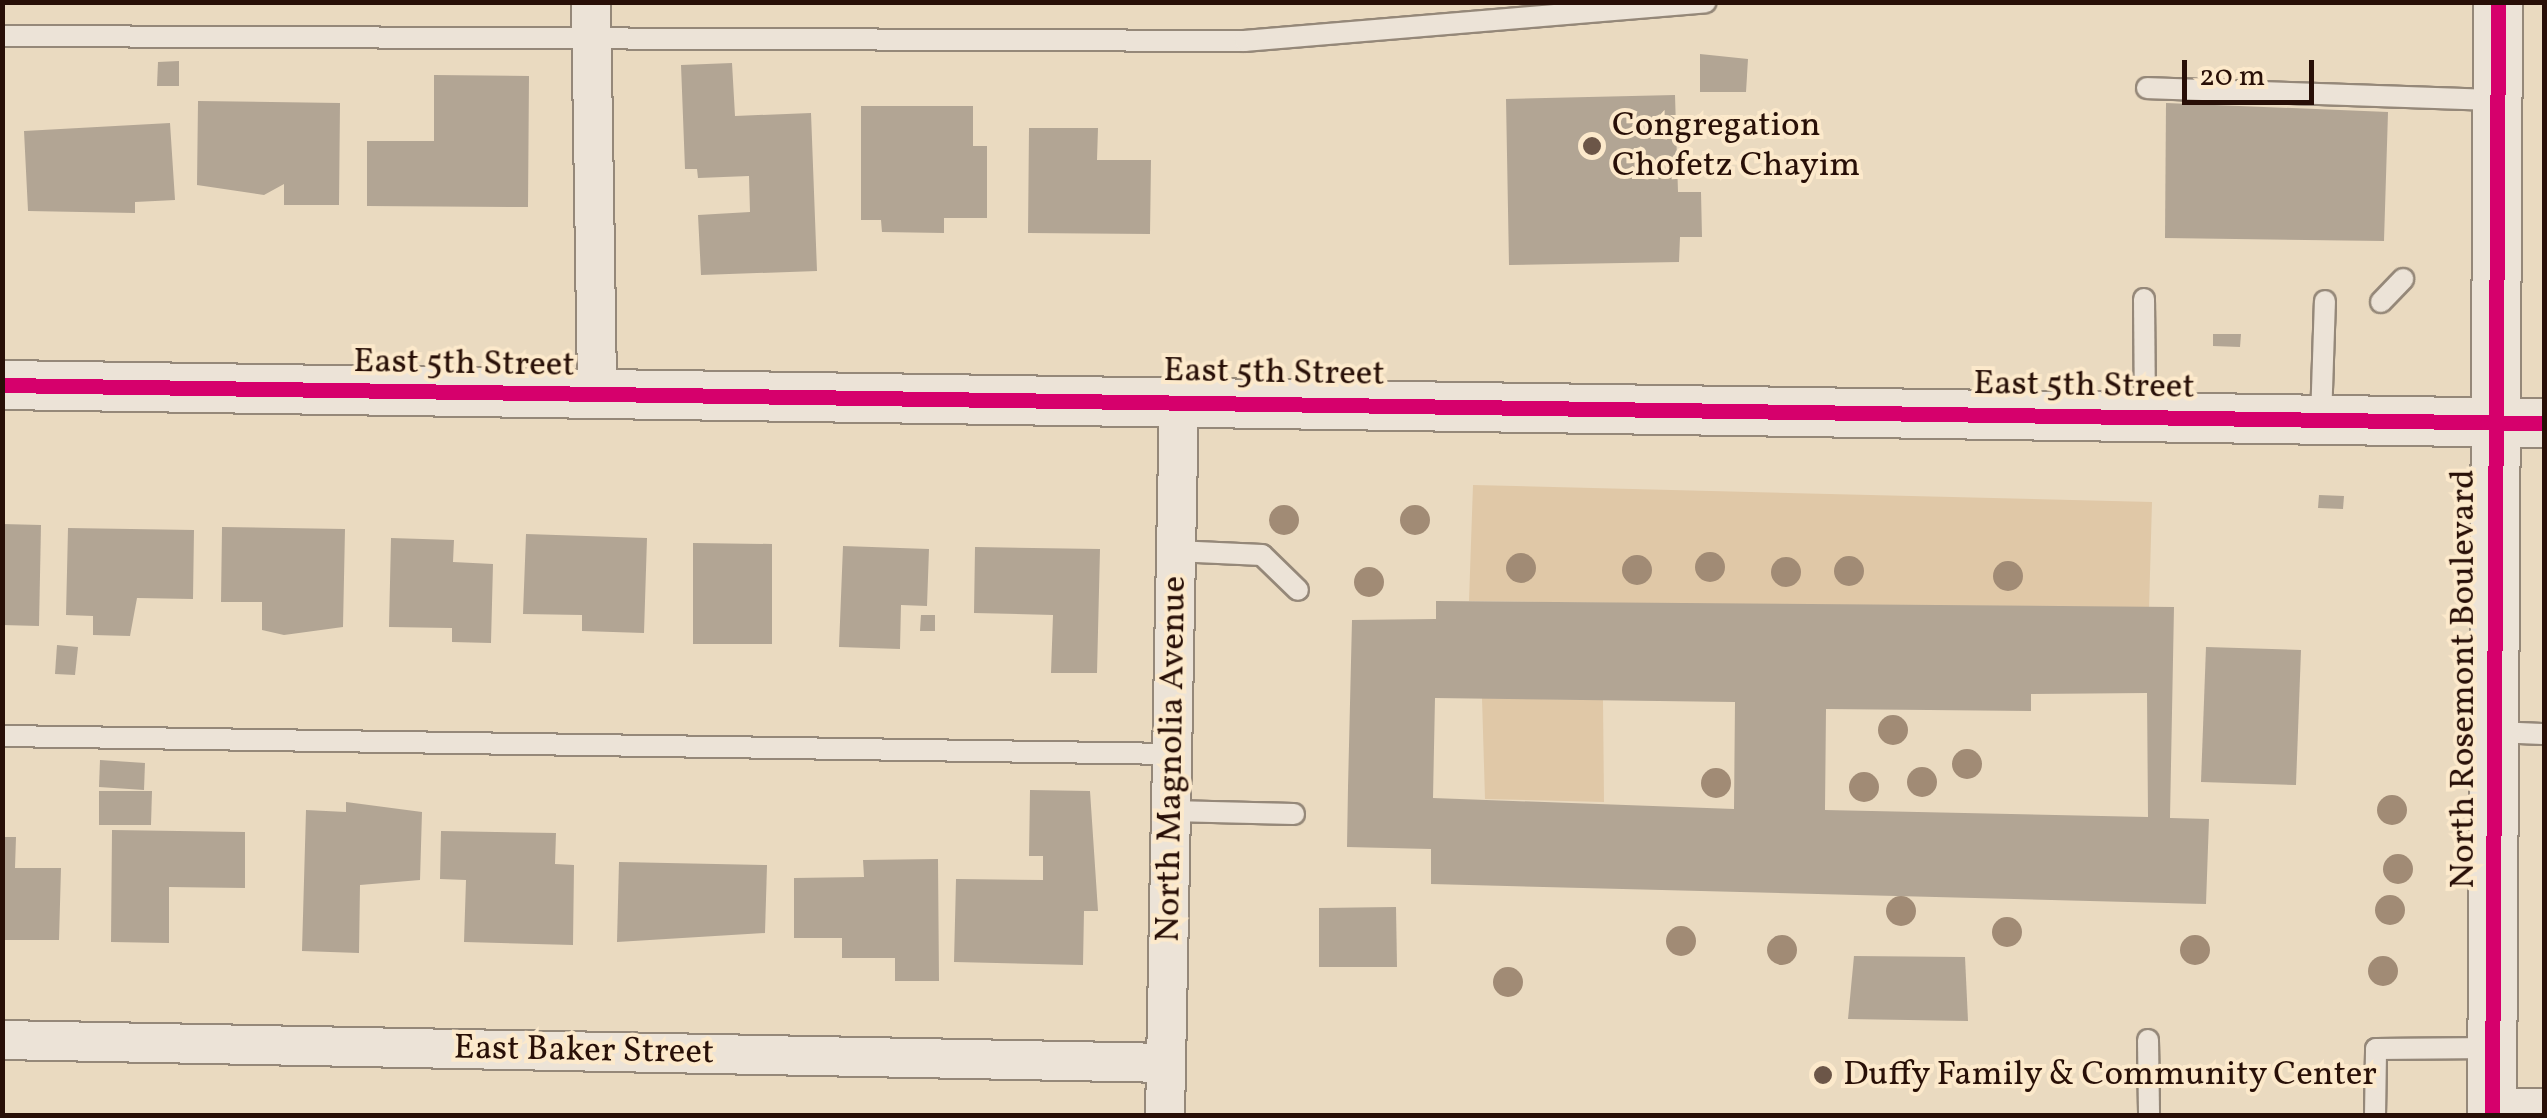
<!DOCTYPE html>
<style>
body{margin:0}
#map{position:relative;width:2547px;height:1118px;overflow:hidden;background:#eadac0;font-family:Vollkorn,serif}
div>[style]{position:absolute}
.green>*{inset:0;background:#e0c8a7}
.building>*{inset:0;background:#b2a594}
.roads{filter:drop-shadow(2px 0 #958879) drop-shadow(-2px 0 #958879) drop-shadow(0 2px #958879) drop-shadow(0 -2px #958879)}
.service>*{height:20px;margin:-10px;padding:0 10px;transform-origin:10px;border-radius:10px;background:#ece3d7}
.minor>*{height:38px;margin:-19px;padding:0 19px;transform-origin:19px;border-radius:19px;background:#ece3d7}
.tertiary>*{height:48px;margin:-24px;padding:0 24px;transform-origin:24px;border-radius:24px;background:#ece3d7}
.cycleway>*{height:15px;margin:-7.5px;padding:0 7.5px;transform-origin:7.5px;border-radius:7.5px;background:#d6006c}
.trees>*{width:30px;height:30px;margin:-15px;border-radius:50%;background:#a18b75}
.dots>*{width:28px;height:28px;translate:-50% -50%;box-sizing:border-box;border:5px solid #fce9cb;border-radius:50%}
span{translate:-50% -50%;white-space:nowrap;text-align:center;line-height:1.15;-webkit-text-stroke:8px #fce9cb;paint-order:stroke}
.poi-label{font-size:35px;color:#280f07}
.left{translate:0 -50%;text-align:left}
.street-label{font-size:35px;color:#280f07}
.frame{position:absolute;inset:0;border:5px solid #280f07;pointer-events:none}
.scale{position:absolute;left:2182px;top:60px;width:132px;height:45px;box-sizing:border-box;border:5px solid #280f07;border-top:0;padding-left:12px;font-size:30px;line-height:35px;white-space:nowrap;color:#280f07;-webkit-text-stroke:8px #fce9cb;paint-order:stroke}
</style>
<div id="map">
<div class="green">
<i style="clip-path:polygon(1473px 485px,2152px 502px,2149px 610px,1469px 601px)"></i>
<i style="clip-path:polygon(1482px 698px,1603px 700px,1604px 802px,1485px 799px)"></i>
</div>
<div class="building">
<i style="clip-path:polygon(1700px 54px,1748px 59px,1746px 92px,1700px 92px)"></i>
<i style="clip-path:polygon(179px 61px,179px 86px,157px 86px,158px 62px)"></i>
<i style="clip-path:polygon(732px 63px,735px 116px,811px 113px,817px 271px,701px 275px,698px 215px,750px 212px,749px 176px,698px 178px,697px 169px,685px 169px,681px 65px)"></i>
<i style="clip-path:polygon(434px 75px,529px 76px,528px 207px,367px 206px,367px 141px,434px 141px)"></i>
<i style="clip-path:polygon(1675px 95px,1678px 192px,1701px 192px,1702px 237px,1680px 237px,1679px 262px,1509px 265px,1506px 99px)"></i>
<i style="clip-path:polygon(198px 101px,340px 103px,339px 205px,284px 205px,284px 184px,264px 195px,197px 185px)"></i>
<i style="clip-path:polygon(2166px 103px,2388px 112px,2384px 241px,2165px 238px)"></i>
<i style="clip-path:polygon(861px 106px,973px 106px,973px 146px,987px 146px,987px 218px,944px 218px,944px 233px,882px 232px,881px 220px,861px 220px)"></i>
<i style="clip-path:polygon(170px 123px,175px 200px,135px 202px,135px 213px,28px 211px,24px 131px)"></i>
<i style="clip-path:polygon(1029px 128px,1098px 128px,1097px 160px,1151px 160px,1150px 234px,1028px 233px)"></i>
<i style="clip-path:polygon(2213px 334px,2241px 334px,2240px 347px,2213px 346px)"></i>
<i style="clip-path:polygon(2319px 495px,2344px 496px,2343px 509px,2318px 508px)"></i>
<i style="clip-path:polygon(2px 524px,41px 525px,39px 626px,2px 625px)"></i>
<i style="clip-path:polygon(222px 527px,345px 529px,343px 627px,284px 635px,262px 630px,262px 602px,221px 602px)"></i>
<i style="clip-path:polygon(68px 528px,194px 530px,193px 599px,137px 598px,130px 636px,93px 635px,93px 616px,66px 615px)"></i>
<i style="clip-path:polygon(526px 534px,647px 538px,644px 633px,582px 631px,582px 615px,523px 614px)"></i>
<i style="clip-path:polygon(391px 538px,454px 540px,453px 562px,493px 564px,491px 643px,452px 642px,452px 628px,389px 627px)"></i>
<i style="clip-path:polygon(693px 543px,772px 544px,772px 644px,693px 644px)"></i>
<i style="clip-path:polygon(843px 546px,929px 549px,927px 606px,901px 605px,900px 649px,839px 647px)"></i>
<i style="clip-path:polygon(975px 547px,1100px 549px,1097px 673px,1051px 673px,1053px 615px,974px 613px)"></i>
<i style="clip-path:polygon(evenodd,1436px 601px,2174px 607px,2170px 818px,2209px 819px,2206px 904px,1431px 884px,1431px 849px,1347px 847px,1348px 787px,1352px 620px,1436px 619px,1436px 601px,2147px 693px,2148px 817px,1825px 810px,1826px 709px,2031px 711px,2031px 694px,2147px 693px,1436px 601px,1435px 698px,1735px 702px,1734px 809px,1433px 798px,1435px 698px)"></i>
<i style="clip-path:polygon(921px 615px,935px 615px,935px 631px,920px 631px)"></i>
<i style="clip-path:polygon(57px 645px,78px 647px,75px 675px,55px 674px)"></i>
<i style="clip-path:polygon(2206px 647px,2301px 650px,2296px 785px,2201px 782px)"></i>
<i style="clip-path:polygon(100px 760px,145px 763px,144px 790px,99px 787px)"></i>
<i style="clip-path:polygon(1030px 790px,1090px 791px,1098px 911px,1084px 911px,1083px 965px,954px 962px,956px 879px,1043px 880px,1043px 856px,1029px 856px)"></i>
<i style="clip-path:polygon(99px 791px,152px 791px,151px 825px,99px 825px)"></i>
<i style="clip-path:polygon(346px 802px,422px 812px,420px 880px,360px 885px,359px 953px,302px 951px,306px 810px,346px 812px)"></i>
<i style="clip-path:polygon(112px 830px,245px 832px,245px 888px,169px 887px,169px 943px,111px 942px)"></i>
<i style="clip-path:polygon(441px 831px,556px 833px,555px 864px,574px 865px,573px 945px,464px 942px,466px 880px,440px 879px)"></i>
<i style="clip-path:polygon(2px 837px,16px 837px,15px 868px,61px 868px,59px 940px,2px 940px)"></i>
<i style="clip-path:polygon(938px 859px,939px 981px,895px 981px,895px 958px,842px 958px,842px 938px,794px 938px,794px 878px,864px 877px,863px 860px)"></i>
<i style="clip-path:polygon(619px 862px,767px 865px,765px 933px,617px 942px)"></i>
<i style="clip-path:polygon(1396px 907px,1397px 967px,1319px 967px,1319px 908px)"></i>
<i style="clip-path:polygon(1854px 956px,1965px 957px,1968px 1021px,1848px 1019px)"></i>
</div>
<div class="roads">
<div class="service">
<i style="left:2px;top:36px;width:1243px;rotate:0.23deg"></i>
<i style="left:1245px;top:41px;width:462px;rotate:-4.8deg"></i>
<i style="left:2147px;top:88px;width:351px;rotate:2deg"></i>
<i style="left:2144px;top:299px;width:118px;rotate:89.5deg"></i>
<i style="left:2381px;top:302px;width:32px;rotate:-46deg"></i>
<i style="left:2321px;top:420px;width:119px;rotate:-88.1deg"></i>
<i style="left:1175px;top:551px;width:87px;rotate:2.6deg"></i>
<i style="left:1262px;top:555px;width:50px;rotate:44.2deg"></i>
<i style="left:2494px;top:732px;width:50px;rotate:2.3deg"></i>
<i style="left:2px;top:736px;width:1169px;rotate:0.88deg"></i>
<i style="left:1171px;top:811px;width:123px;rotate:1.4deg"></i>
<i style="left:2148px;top:1040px;width:76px;rotate:89.2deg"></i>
<i style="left:2375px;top:1116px;width:67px;rotate:-89.1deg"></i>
<i style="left:2376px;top:1049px;width:116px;rotate:-0.5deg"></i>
</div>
<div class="minor">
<i style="left:591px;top:2px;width:395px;rotate:89.1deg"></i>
<i style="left:2px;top:1040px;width:1164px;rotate:1.13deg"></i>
<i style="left:2492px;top:1108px;width:52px"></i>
<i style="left:1165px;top:1116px;width:714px;rotate:-88.88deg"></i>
</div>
<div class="tertiary">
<i style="left:2px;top:385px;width:2542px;rotate:0.86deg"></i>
<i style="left:2492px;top:1116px;width:1114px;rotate:-89.69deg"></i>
</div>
</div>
<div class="cycleway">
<i style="left:2px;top:385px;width:2542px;rotate:0.86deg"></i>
<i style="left:2492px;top:1116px;width:1114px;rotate:-89.69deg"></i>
</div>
<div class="trees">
<i style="left:1284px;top:520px"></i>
<i style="left:1415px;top:520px"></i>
<i style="left:1710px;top:567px"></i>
<i style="left:1521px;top:568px"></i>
<i style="left:1637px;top:570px"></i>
<i style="left:1849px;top:571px"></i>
<i style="left:1786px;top:572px"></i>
<i style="left:2008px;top:576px"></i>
<i style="left:1369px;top:582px"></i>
<i style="left:1893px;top:730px"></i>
<i style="left:1967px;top:764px"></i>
<i style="left:1922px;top:782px"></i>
<i style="left:1716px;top:783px"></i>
<i style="left:1864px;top:787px"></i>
<i style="left:2392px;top:810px"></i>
<i style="left:2398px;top:869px"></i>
<i style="left:2390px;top:910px"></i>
<i style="left:1901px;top:911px"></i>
<i style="left:2007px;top:932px"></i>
<i style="left:1681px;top:941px"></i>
<i style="left:1782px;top:950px"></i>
<i style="left:2195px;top:950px"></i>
<i style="left:2383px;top:971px"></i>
<i style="left:1508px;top:982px"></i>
</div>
<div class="dots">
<i style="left:1592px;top:146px;background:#6c5648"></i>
<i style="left:1823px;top:1075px;background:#6c5648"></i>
</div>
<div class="poi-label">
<span class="left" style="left:1612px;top:146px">Congregation<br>Chofetz Chayim</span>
<span class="left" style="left:1843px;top:1075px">Duffy Family &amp; Community Center</span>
</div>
<div class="street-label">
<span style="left:464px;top:364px;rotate:1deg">East 5th Street</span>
<span style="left:1274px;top:373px;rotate:1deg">East 5th Street</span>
<span style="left:2084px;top:386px;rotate:1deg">East 5th Street</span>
<span style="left:2464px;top:679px;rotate:-90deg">North Rosemont Boulevard</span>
<span style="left:1172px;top:759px;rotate:-89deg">North Magnolia Avenue</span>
<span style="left:584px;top:1051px;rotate:1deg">East Baker Street</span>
</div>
<div class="frame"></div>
<div class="scale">20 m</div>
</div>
